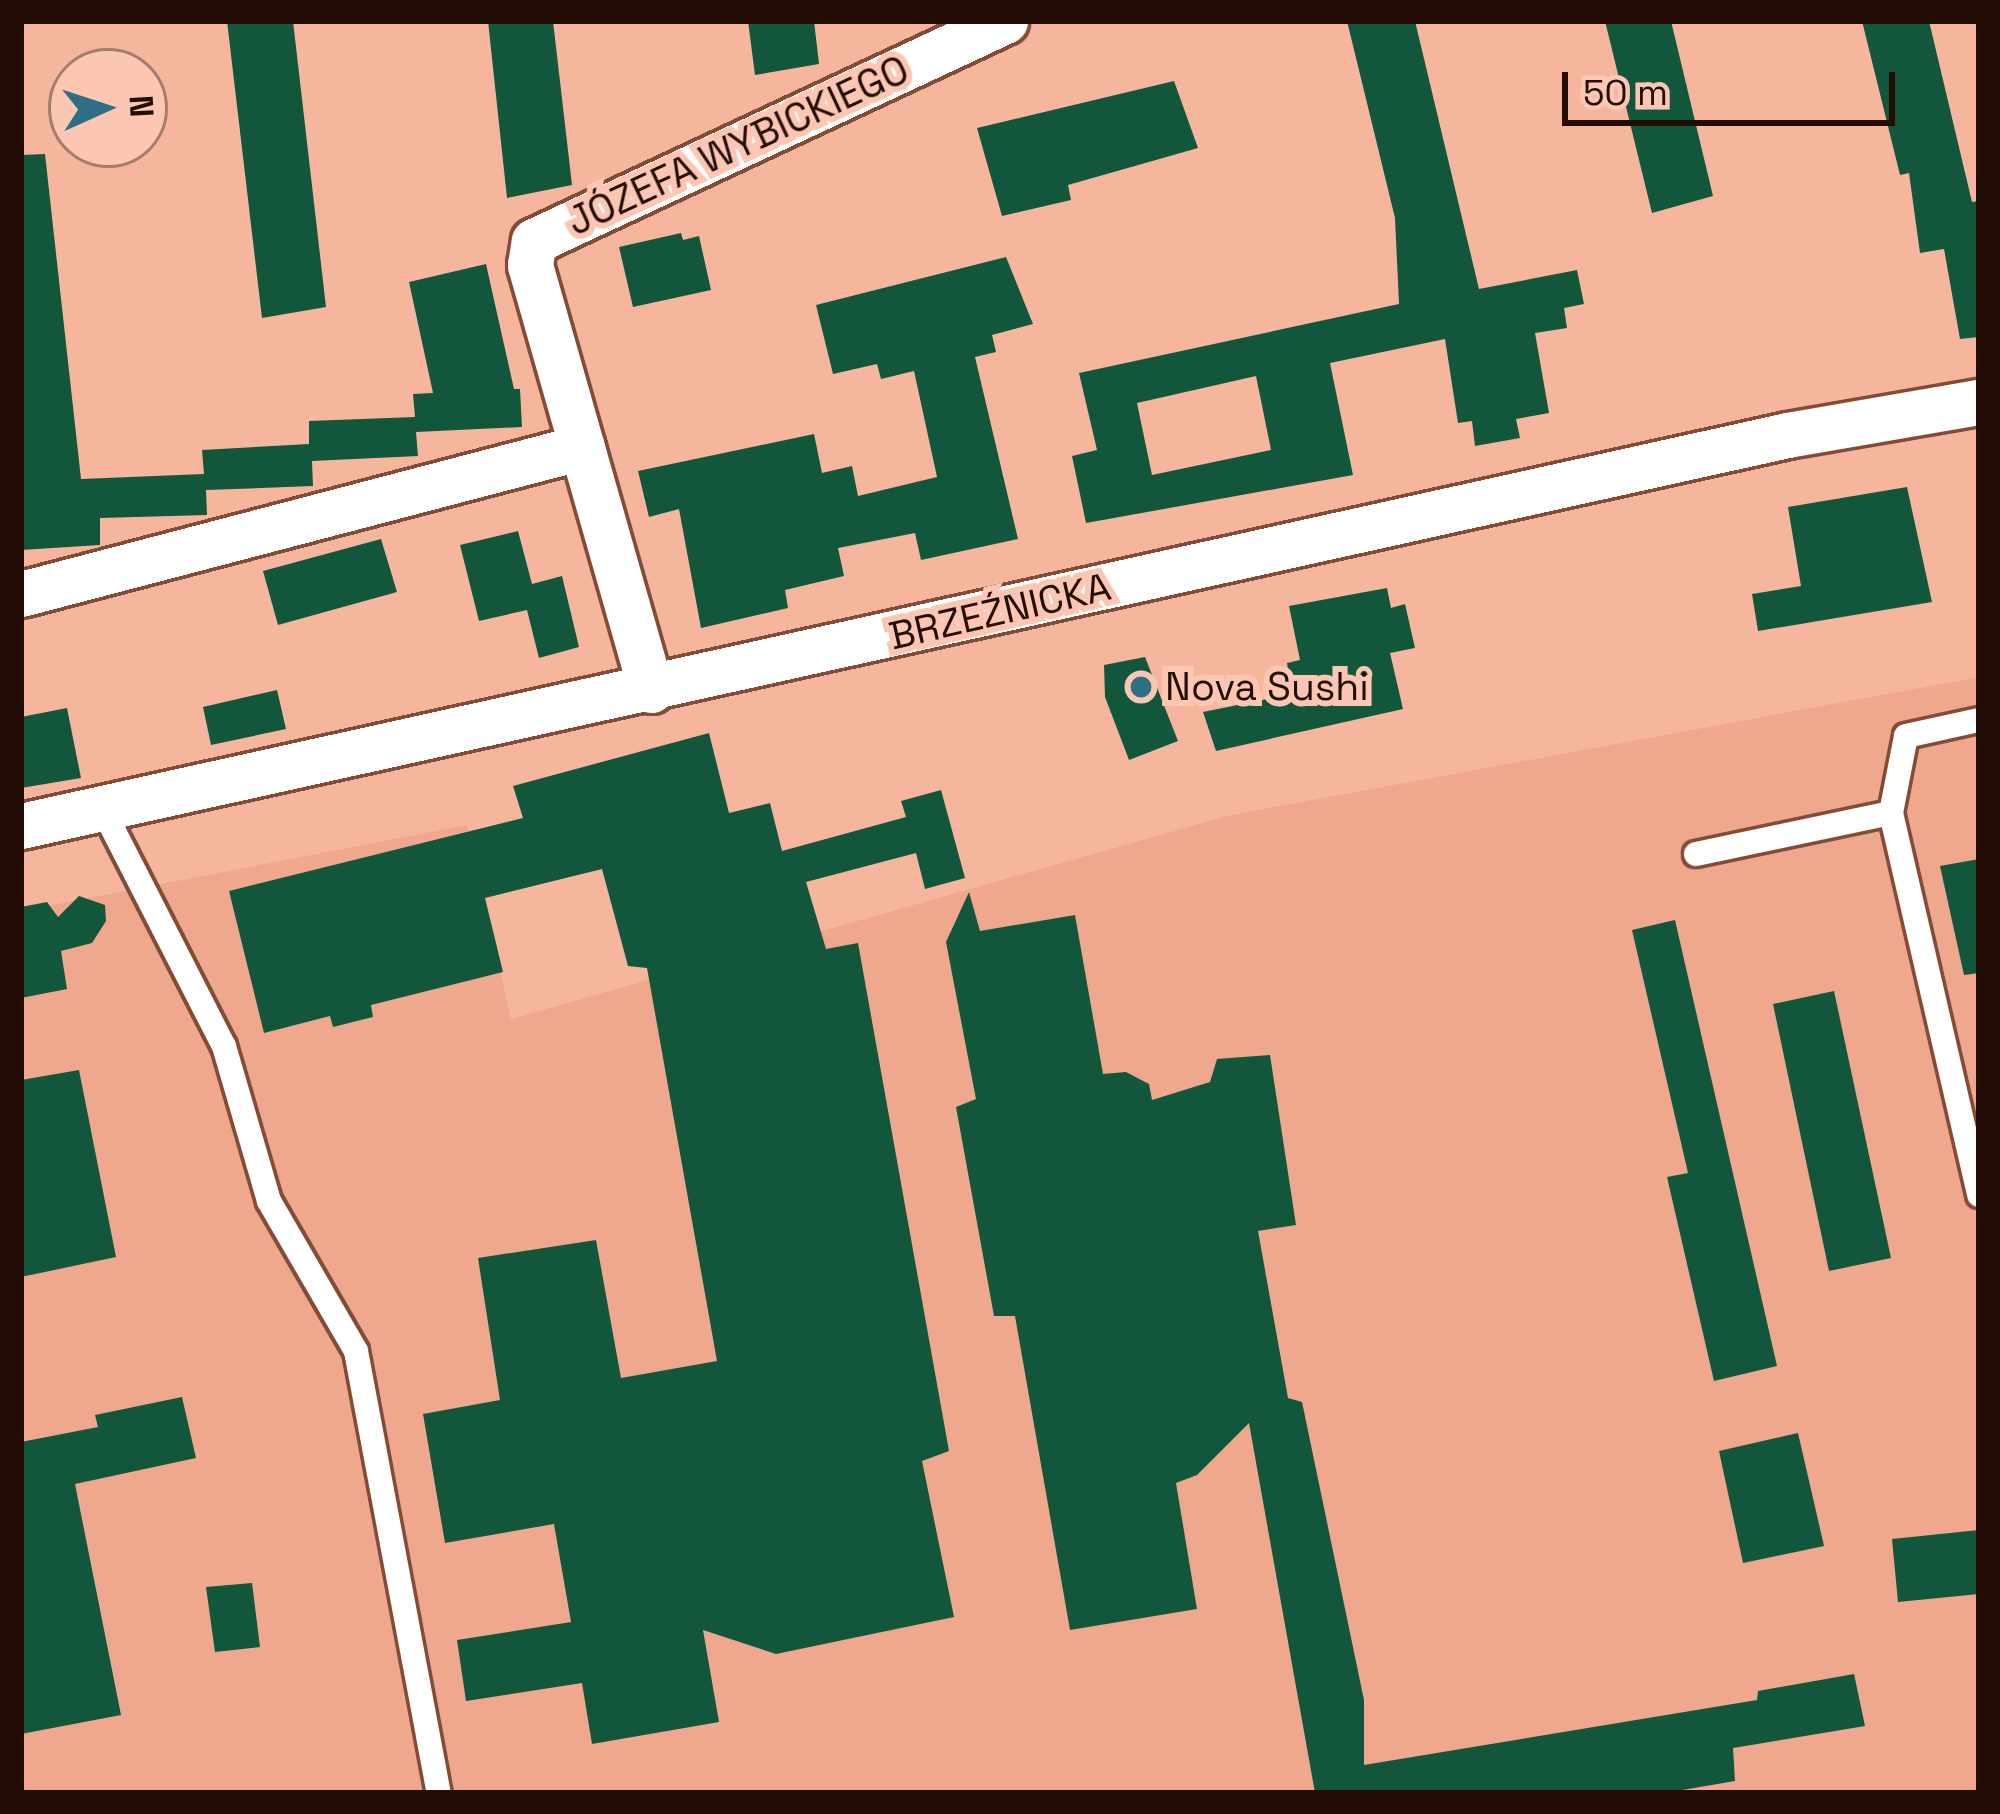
<!DOCTYPE html>
<meta charset="utf-8">
<style>
body{margin:0}
#map{position:relative;width:2000px;height:1814px;overflow:hidden;background:#f6b69e;font-family:"Space Grotesk",sans-serif}
div>[style]{position:absolute}
.built>*{inset:0;background:#efa88e}
.building>*{inset:0;background:#12573b}
.roads{filter:drop-shadow(3px 0 #834c37) drop-shadow(-3px 0 #834c37) drop-shadow(0 3px #834c37) drop-shadow(0 -3px #834c37)}
.service>*{height:24px;margin:-12px;padding:0 12px;transform-origin:12px;border-radius:12px;background:#fff}
.minor>*{height:45px;margin:-22.5px;padding:0 22.5px;transform-origin:22.5px;border-radius:22.5px;background:#fff}
.dots>*{width:33px;height:33px;translate:-50% -50%;box-sizing:border-box;border:6px solid #fbc7b3;border-radius:50%}
span{translate:-50% -50%;white-space:nowrap;text-align:center;line-height:1.15;-webkit-text-stroke:12px #fbc7b3;paint-order:stroke}
.street-label{font-size:39px;color:#230d05}
.poi-label{font-size:39px;color:#230d05}
.left{translate:0 -50%;text-align:left}
.frame{position:absolute;inset:0;border:24px solid #230d05;pointer-events:none}
.north{position:absolute;left:48px;top:48px;width:120px;height:120px;box-sizing:border-box;background:#fbc7b3;border:3px solid #a57d6d;border-radius:50%;rotate:87deg;font-size:33px;font-weight:700;line-height:48px;text-align:center;color:#230d05}
.north::after{content:'';display:block;margin:auto;width:42px;height:54px;background:#2e6f83;clip-path:polygon(50% 0,100% 100%,50% 72%,0 100%)}
.scale{position:absolute;left:1562px;top:72px;width:333px;height:54px;box-sizing:border-box;border:6px solid #230d05;border-top:0;padding-left:15px;font-size:36px;line-height:42px;white-space:nowrap;color:#230d05;-webkit-text-stroke:9px #fbc7b3;paint-order:stroke}
</style>
<div id="map">
<div class="built">
<i style="clip-path:polygon(1979px 677px,1979px 1793px,21px 1793px,21px 911px,467px 825px,511px 1019px,1231px 815px)"></i>
</div>
<div class="building">
<i style="clip-path:polygon(227px 21px,293px 21px,326px 307px,262px 318px)"></i>
<i style="clip-path:polygon(488px 21px,553px 21px,572px 185px,507px 198px)"></i>
<i style="clip-path:polygon(748px 21px,814px 21px,819px 64px,755px 75px)"></i>
<i style="clip-path:polygon(evenodd,1347px 21px,1415px 21px,1479px 289px,1577px 270px,1584px 304px,1564px 308px,1567px 328px,1535px 333px,1549px 413px,1516px 419px,1520px 438px,1475px 446px,1472px 421px,1458px 423px,1445px 339px,1330px 363px,1353px 475px,1086px 523px,1072px 456px,1097px 450px,1079px 373px,1399px 304px,1395px 218px,1347px 21px,1256px 376px,1271px 450px,1152px 475px,1137px 403px,1256px 376px)"></i>
<i style="clip-path:polygon(1605px 21px,1671px 21px,1713px 196px,1652px 213px)"></i>
<i style="clip-path:polygon(1862px 21px,1929px 21px,1972px 202px,1979px 201px,1979px 337px,1960px 339px,1944px 249px,1920px 253px,1909px 173px,1900px 175px)"></i>
<i style="clip-path:polygon(1174px 81px,1198px 148px,1068px 185px,1071px 200px,1002px 216px,977px 128px)"></i>
<i style="clip-path:polygon(45px 154px,81px 479px,204px 474px,202px 450px,309px 444px,309px 421px,415px 417px,413px 394px,433px 393px,409px 282px,486px 264px,514px 389px,520px 389px,522px 427px,416px 432px,418px 456px,312px 461px,313px 486px,206px 490px,207px 515px,100px 518px,100px 545px,21px 550px,21px 155px)"></i>
<i style="clip-path:polygon(681px 233px,683px 240px,699px 236px,711px 290px,633px 307px,619px 247px)"></i>
<i style="clip-path:polygon(1006px 257px,1033px 324px,992px 335px,996px 352px,975px 357px,1018px 539px,921px 560px,915px 533px,838px 548px,844px 576px,785px 590px,788px 608px,701px 628px,679px 509px,649px 517px,638px 471px,814px 434px,822px 473px,852px 466px,858px 496px,937px 477px,914px 371px,881px 379px,877px 364px,833px 374px,816px 305px)"></i>
<i style="clip-path:polygon(1907px 487px,1932px 602px,1758px 631px,1752px 594px,1801px 586px,1788px 507px)"></i>
<i style="clip-path:polygon(518px 531px,532px 584px,562px 576px,579px 647px,539px 658px,527px 610px,479px 621px,460px 545px)"></i>
<i style="clip-path:polygon(381px 539px,397px 592px,278px 625px,263px 571px)"></i>
<i style="clip-path:polygon(1387px 588px,1391px 608px,1405px 604px,1415px 648px,1390px 653px,1403px 709px,1216px 751px,1203px 712px,1292px 694px,1287px 663px,1300px 660px,1289px 606px)"></i>
<i style="clip-path:polygon(1145px 657px,1178px 741px,1129px 760px,1105px 697px,1104px 665px)"></i>
<i style="clip-path:polygon(277px 690px,286px 729px,211px 745px,203px 707px)"></i>
<i style="clip-path:polygon(67px 708px,81px 778px,21px 788px,21px 717px)"></i>
<i style="clip-path:polygon(709px 733px,729px 813px,770px 803px,782px 851px,906px 817px,901px 801px,941px 790px,965px 878px,925px 889px,916px 853px,806px 882px,826px 949px,858px 943px,949px 1451px,922px 1461px,954px 1617px,776px 1654px,703px 1630px,719px 1722px,592px 1744px,582px 1683px,466px 1701px,457px 1640px,571px 1622px,554px 1524px,445px 1543px,423px 1414px,500px 1400px,478px 1258px,596px 1240px,621px 1378px,717px 1361px,647px 968px,628px 966px,602px 869px,485px 898px,503px 972px,371px 1005px,373px 1017px,333px 1027px,330px 1016px,264px 1033px,229px 891px,523px 818px,513px 786px)"></i>
<i style="clip-path:polygon(1979px 859px,1979px 973px,1964px 975px,1940px 866px)"></i>
<i style="clip-path:polygon(969px 892px,980px 931px,1075px 915px,1103px 1074px,1126px 1072px,1149px 1084px,1152px 1100px,1210px 1082px,1217px 1059px,1270px 1055px,1296px 1225px,1258px 1231px,1288px 1398px,1302px 1402px,1364px 1700px,1364px 1765px,1757px 1700px,1758px 1691px,1854px 1674px,1865px 1726px,1733px 1748px,1735px 1781px,1665px 1793px,1315px 1793px,1249px 1423px,1197px 1475px,1176px 1483px,1197px 1609px,1070px 1630px,1015px 1316px,994px 1316px,956px 1107px,976px 1099px,946px 942px)"></i>
<i style="clip-path:polygon(79px 896px,105px 905px,106px 921px,92px 943px,61px 951px,67px 989px,21px 998px,21px 907px,47px 902px,58px 917px)"></i>
<i style="clip-path:polygon(1675px 920px,1777px 1366px,1714px 1381px,1667px 1177px,1688px 1173px,1632px 930px)"></i>
<i style="clip-path:polygon(1834px 991px,1891px 1258px,1829px 1271px,1773px 1004px)"></i>
<i style="clip-path:polygon(79px 1070px,116px 1257px,21px 1277px,21px 1080px)"></i>
<i style="clip-path:polygon(182px 1397px,196px 1458px,75px 1484px,121px 1715px,21px 1734px,21px 1442px,98px 1427px,95px 1415px)"></i>
<i style="clip-path:polygon(1798px 1433px,1824px 1546px,1743px 1563px,1719px 1451px)"></i>
<i style="clip-path:polygon(1979px 1530px,1979px 1594px,1898px 1602px,1892px 1539px)"></i>
<i style="clip-path:polygon(252px 1583px,260px 1647px,215px 1652px,206px 1587px)"></i>
</div>
<div class="roads">
<div class="service">
<i style="left:102px;top:808px;width:267px;rotate:62.9deg"></i>
<i style="left:224px;top:1046px;width:161px;rotate:73.8deg"></i>
<i style="left:269px;top:1201px;width:173px;rotate:59.9deg"></i>
<i style="left:356px;top:1351px;width:450px;rotate:79.4deg"></i>
<i style="left:1891px;top:813px;width:392px;rotate:77deg"></i>
<i style="left:1696px;top:854px;width:199px;rotate:-11.9deg"></i>
<i style="left:1891px;top:813px;width:78px;rotate:-79deg"></i>
<i style="left:1906px;top:736px;width:75px;rotate:-12.4deg"></i>
</div>
<div class="minor">
<i style="left:21px;top:594px;width:580px;rotate:-14.68deg"></i>
<i style="left:651px;top:690px;width:442px;rotate:-105.9deg"></i>
<i style="left:530px;top:265px;width:24px;rotate:-81deg"></i>
<i style="left:534px;top:241px;width:520px;rotate:-25.04deg"></i>
<i style="left:21px;top:826px;width:1809px;rotate:-12.48deg"></i>
<i style="left:1787px;top:435px;width:195px;rotate:-9.8deg"></i>
</div>
</div>
<div class="dots">
<i style="left:1141px;top:687px;background:#2e6f83"></i>
</div>
<div class="street-label">
<span style="left:738px;top:146px;rotate:-25deg">JÓZEFA WYBICKIEGO</span>
<span style="left:1000px;top:612px;rotate:-13deg">BRZEŹNICKA</span>
</div>
<div class="poi-label">
<span class="left" style="left:1165px;top:687px">Nova Sushi</span>
</div>
<div class="frame"></div>
<div class="north">N</div>
<div class="scale">50 m</div>
</div>
